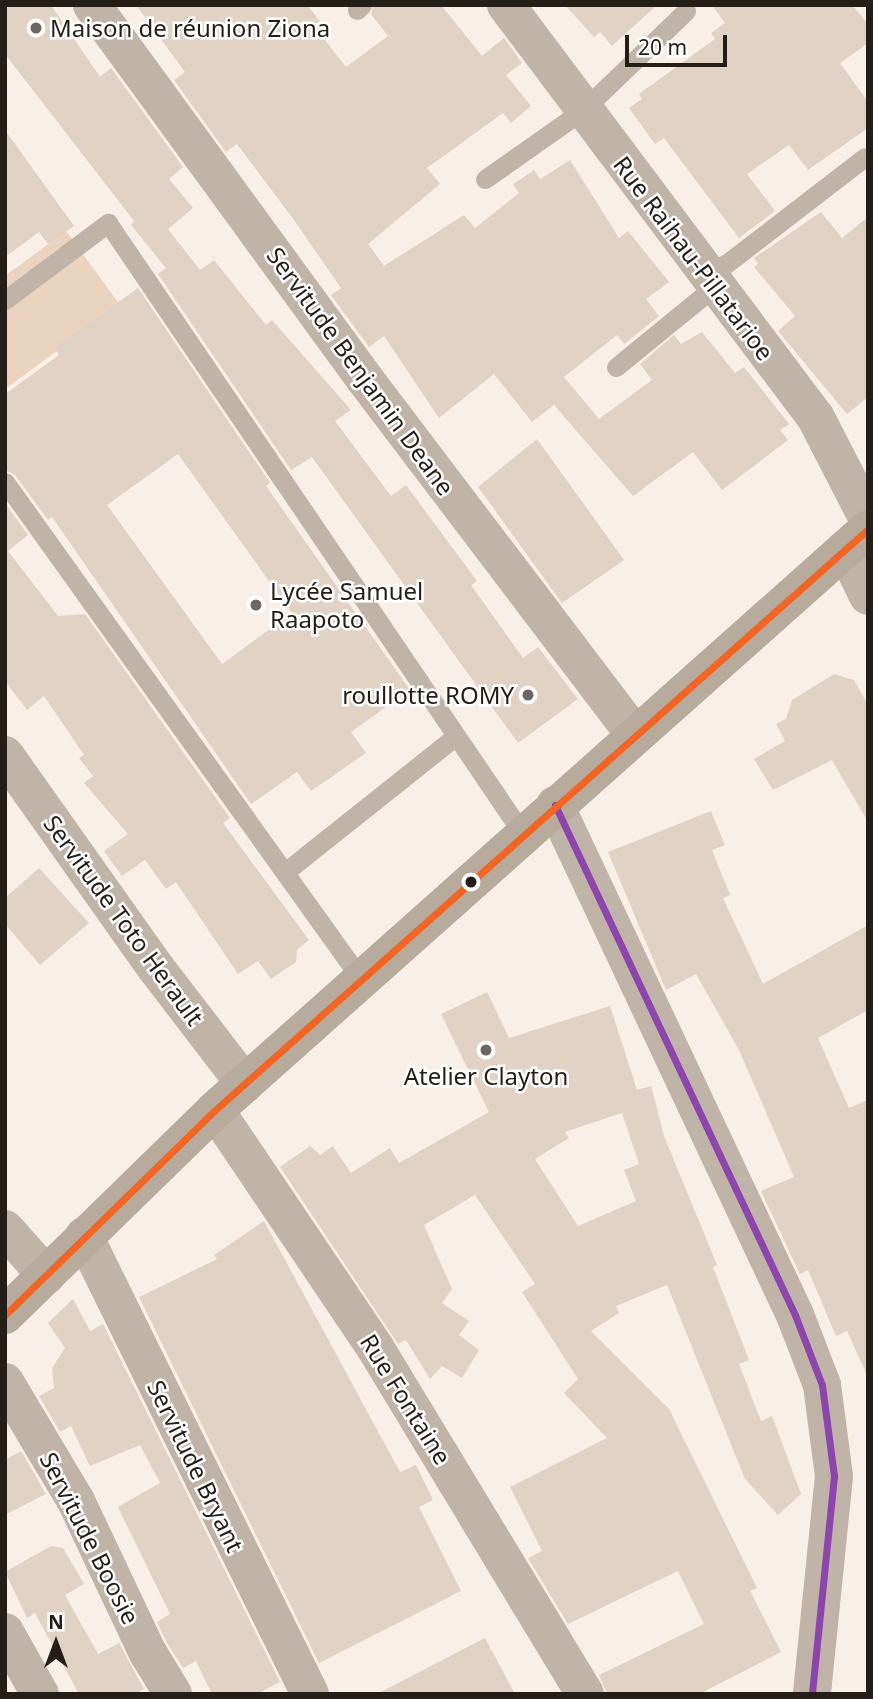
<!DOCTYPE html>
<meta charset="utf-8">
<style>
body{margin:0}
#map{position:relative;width:873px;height:1699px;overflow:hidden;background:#f7efe8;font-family:"Noto Sans",sans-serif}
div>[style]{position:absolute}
.green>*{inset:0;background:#ead4bf}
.building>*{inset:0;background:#e0d3c5}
.service>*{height:19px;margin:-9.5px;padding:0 9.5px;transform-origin:9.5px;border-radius:9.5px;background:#c0b4a8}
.minor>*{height:38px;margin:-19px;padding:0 19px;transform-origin:19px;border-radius:19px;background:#c0b4a8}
.primary>*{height:38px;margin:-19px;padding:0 19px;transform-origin:19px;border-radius:19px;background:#b7ab9e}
.bus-1>*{height:7px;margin:-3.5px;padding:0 3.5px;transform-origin:3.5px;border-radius:3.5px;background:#8e44ad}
.bus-2>*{height:7px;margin:-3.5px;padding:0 3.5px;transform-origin:3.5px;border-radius:3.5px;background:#f26522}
.dots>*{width:19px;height:19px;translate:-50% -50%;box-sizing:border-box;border:4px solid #fff;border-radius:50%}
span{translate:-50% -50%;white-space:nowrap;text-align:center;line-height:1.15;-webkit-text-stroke:5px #fff;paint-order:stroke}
.poi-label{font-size:24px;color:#241e18}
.left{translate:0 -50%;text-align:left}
.right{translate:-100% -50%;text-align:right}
.street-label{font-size:24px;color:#241e18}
.frame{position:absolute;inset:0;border:7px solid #241e18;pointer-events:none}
.north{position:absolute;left:21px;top:1608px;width:70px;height:70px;-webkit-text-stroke:5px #fff;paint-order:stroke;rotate:0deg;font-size:19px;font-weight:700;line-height:28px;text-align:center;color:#241e18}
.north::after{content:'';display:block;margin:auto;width:24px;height:32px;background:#241e18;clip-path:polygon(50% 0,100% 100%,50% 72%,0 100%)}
.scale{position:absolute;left:625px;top:35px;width:102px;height:32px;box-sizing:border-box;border:4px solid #241e18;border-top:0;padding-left:9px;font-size:21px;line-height:24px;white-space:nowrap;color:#241e18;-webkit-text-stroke:5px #fff;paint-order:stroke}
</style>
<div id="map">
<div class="green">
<i style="clip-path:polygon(66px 231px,120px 305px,5px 389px,5px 276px)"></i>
</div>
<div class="building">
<i style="clip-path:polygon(5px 5px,51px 5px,100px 77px,111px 68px,183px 167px,169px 179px,193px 208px,168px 229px,200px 270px,214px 260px,266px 325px,272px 320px,351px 410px,335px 421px,391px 496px,406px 485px,477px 581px,471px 585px,523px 658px,538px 647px,578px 699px,518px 743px,312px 457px,291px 470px,158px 274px,166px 268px,131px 225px,134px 221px,5px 54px)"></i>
<i style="clip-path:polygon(136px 5px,307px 5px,320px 21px,314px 26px,346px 67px,388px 36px,371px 14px,374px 5px,441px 5px,482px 56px,504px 38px,522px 63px,506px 75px,531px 106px,511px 123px,503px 113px,427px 168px,440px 184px,368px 244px,384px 266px,464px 215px,475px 228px,519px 193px,513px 184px,534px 170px,540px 179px,570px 160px,619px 238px,628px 231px,669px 282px,646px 299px,659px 316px,624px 344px,617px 335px,564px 377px,599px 419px,652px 380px,640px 364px,674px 335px,681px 344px,702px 332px,735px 373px,744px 367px,789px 424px,780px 430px,788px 440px,722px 490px,693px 452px,633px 496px,554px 405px,532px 422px,494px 374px,439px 418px,384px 336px,369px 347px,331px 295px,341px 288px,294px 220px,237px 144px,226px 152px,174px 80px,185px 72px)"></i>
<i style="clip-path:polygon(565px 5px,657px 5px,612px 46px,600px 32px,594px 37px)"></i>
<i style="clip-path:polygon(712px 5px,852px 5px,868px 24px,868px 43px,840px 63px,868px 102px,868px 128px,808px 170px,789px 145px,747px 174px,775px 211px,739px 238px,664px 138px,655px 144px,629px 108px,642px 99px,639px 94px,715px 39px,711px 33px,725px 23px)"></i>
<i style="clip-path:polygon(5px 130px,74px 226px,48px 244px,39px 232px,5px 257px)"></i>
<i style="clip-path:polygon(821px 212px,842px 238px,868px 217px,868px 397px,847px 414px,778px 331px,795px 316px,754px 267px,758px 264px,754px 258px)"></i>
<i style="clip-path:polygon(evenodd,138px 288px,270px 483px,266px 486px,410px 690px,351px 732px,366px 753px,311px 791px,297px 772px,251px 804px,52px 517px,48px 520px,15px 475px,5px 470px,5px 394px,59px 355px,54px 348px,138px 288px,178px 454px,292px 613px,222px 664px,107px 505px,178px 454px)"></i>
<i style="clip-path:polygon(537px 439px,624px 560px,562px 603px,478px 487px)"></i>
<i style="clip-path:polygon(5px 503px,28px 535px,8px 551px,58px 616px,85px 614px,230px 818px,223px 823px,309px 940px,297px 950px,296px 962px,271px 979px,258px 961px,238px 974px,176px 882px,166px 889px,145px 860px,122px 876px,104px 851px,128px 834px,84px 783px,93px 776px,79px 758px,84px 755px,44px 696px,27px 710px,5px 681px)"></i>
<i style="clip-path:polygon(834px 674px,854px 680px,868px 705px,868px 822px,832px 760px,773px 790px,754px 759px,785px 741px,776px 724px,786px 719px,792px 700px)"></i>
<i style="clip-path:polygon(711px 811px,725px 845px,712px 850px,730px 895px,723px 898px,763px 984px,868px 925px,868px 1010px,818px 1038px,849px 1108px,868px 1100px,868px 1377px,847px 1331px,836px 1336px,808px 1270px,800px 1274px,761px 1191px,794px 1177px,739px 1050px,696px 974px,666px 990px,608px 852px)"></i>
<i style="clip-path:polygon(39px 868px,89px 923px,40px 965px,5px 924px,5px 898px)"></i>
<i style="clip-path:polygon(evenodd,487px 992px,509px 1038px,610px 1006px,637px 1090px,651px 1086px,664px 1136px,717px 1265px,713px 1267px,749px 1360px,739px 1364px,761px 1421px,772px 1416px,801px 1494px,778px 1515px,745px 1479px,667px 1285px,616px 1306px,619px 1313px,591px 1331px,669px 1409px,757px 1588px,750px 1591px,781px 1652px,699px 1694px,607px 1694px,599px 1675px,704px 1624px,678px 1571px,568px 1624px,528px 1558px,542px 1551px,510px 1487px,607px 1438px,564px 1393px,578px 1379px,522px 1292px,535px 1284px,475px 1195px,424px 1225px,452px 1289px,442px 1303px,469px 1321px,459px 1335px,479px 1350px,462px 1378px,442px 1366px,430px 1379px,406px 1340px,398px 1344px,280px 1167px,310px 1146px,320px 1155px,333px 1146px,351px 1173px,390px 1148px,399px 1163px,489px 1112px,441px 1014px,487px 992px,622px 1113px,639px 1164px,624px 1170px,636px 1201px,578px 1226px,535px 1159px,569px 1138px,565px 1132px,622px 1113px)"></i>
<i style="clip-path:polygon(264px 1221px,400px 1472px,416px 1465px,433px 1500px,419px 1507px,461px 1591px,319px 1663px,139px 1297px,217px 1259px,214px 1255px)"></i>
<i style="clip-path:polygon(73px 1299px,90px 1331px,103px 1324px,280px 1682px,257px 1694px,212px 1694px,196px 1661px,183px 1668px,167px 1643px,157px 1622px,170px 1614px,118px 1507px,160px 1483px,140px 1445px,90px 1466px,71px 1426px,60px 1432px,39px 1396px,54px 1388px,52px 1368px,65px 1348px,48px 1323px)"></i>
<i style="clip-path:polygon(21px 1451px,46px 1494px,5px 1515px,5px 1460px)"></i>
<i style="clip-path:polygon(51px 1546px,63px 1548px,84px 1584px,65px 1595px,98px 1654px,119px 1643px,144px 1689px,135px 1694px,79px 1694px,35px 1613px,27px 1618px,5px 1572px)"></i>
<i style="clip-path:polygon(485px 1638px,515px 1694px,377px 1694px)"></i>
</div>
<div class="service">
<i style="left:357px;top:10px;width:7px;rotate:-45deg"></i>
<i style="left:485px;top:179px;width:120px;rotate:-35.1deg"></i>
<i style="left:583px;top:110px;width:143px;rotate:-43.9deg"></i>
<i style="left:703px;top:272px;width:24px;rotate:-19deg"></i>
<i style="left:726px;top:264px;width:175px;rotate:-37.6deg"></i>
<i style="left:5px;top:300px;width:129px;rotate:-36.8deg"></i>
<i style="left:108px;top:223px;width:739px;rotate:55.82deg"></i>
<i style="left:616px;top:367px;width:127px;rotate:-39.2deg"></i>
<i style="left:5px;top:482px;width:611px;rotate:54.39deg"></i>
<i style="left:285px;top:872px;width:218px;rotate:-38.5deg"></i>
</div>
<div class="minor">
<i style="left:92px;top:5px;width:462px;rotate:53.9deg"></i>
<i style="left:364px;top:378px;width:447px;rotate:52.8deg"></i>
<i style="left:506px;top:5px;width:516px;rotate:53.11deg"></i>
<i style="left:816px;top:418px;width:114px;rotate:62.8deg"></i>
<i style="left:845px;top:549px;width:52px;rotate:63.9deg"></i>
<i style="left:5px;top:755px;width:261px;rotate:54.7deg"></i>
<i style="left:156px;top:968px;width:146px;rotate:52.5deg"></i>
<i style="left:555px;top:805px;width:564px;rotate:64.8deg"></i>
<i style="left:795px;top:1315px;width:75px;rotate:68.9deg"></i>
<i style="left:822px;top:1385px;width:92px;rotate:82.5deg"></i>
<i style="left:834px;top:1476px;width:219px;rotate:95.8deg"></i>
<i style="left:215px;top:1110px;width:288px;rotate:56deg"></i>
<i style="left:376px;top:1349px;width:403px;rotate:58.8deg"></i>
<i style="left:5px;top:1229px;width:62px;rotate:48.3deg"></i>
<i style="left:84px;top:1236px;width:511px;rotate:63.74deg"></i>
<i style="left:5px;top:1382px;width:139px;rotate:59.2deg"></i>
<i style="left:76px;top:1501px;width:168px;rotate:64.7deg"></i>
<i style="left:148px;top:1653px;width:48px;rotate:58.6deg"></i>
<i style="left:5px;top:1632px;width:71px;rotate:60.6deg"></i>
</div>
<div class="primary">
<i style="left:5px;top:1315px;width:293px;rotate:-44.3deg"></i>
<i style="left:215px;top:1110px;width:874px;rotate:-41.66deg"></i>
</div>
<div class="bus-1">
<i style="left:555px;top:805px;width:564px;rotate:64.8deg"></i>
<i style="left:795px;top:1315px;width:75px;rotate:68.9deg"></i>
<i style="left:822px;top:1385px;width:92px;rotate:82.5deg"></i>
<i style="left:834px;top:1476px;width:219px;rotate:95.8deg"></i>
</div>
<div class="bus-2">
<i style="left:5px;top:1315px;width:293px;rotate:-44.3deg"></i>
<i style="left:215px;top:1110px;width:874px;rotate:-41.66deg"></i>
</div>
<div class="dots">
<i style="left:36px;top:28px;background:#6e6761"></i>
<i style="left:256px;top:605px;background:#6e6761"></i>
<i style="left:528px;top:695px;background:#6e6761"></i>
<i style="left:471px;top:882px;background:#241e18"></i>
<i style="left:486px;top:1050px;background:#6e6761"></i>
</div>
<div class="poi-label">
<span class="left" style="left:50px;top:28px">Maison de réunion Ziona</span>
<span class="left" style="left:270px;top:605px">Lycée Samuel<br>Raapoto</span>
<span class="right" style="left:514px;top:695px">roullotte ROMY</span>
<span style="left:486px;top:1076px">Atelier Clayton</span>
</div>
<div class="street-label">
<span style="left:694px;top:258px;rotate:53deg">Rue Raihau-Pillatarioe</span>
<span style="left:361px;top:371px;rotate:54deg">Servitude Benjamin Deane</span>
<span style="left:124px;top:920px;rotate:54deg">Servitude Toto Herault</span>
<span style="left:406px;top:1399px;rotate:58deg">Rue Fontaine</span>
<span style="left:196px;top:1466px;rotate:64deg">Servitude Bryant</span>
<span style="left:90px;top:1538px;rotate:63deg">Servitude Boosie</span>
</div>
<div class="frame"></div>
<div class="north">N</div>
<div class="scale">20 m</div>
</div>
